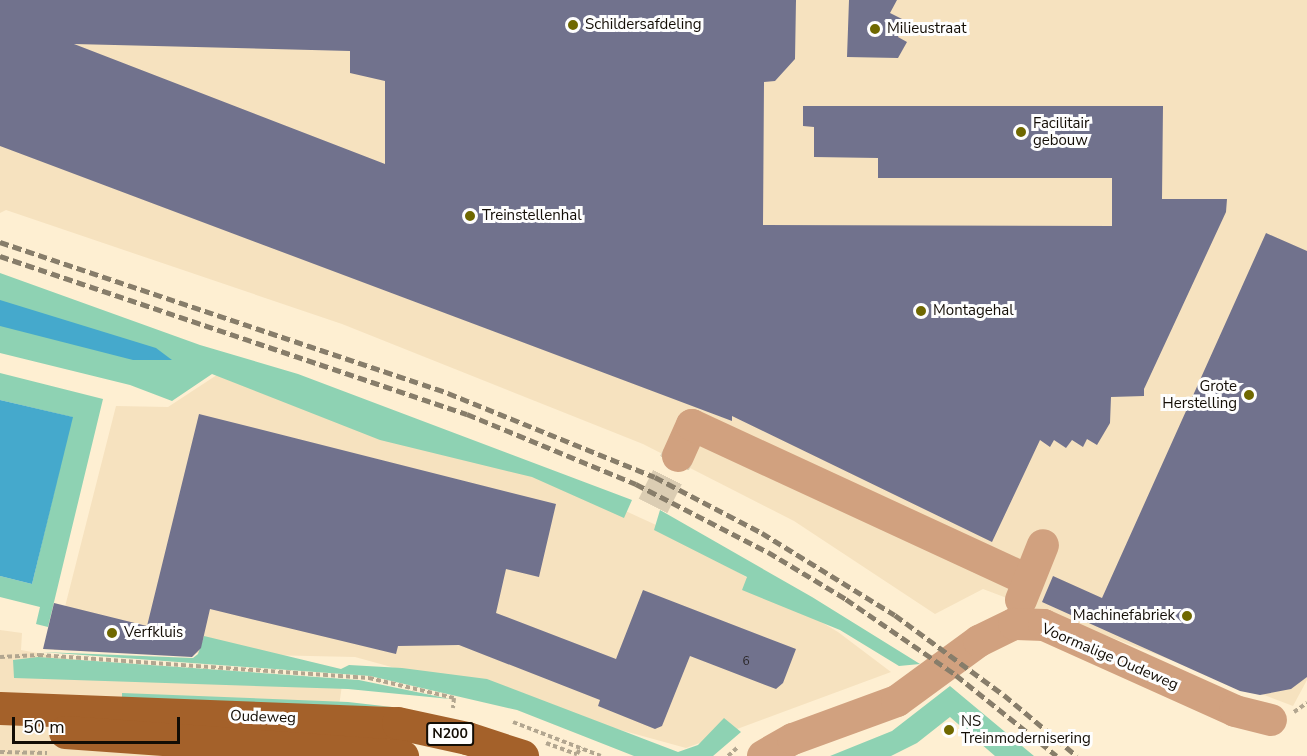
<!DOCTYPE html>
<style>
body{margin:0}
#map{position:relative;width:1307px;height:756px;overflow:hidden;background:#feefd2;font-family:"Nunito Sans",sans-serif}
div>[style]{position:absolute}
.built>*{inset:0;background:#f6e2bf}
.green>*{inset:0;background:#8ed2b3}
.water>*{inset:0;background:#45a9cc}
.building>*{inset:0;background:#71728d}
.minor-tunnel>*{height:32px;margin-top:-16px;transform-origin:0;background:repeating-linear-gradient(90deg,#dbcdb3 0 32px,transparent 0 48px)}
.path>*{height:4px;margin-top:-2px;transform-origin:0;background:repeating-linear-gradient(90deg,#b2a690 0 4.5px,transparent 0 7.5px)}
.minor>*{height:32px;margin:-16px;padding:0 16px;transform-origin:16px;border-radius:16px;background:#d1a17f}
.major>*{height:33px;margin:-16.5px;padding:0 16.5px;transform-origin:16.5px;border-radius:16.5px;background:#a4612a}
.rail>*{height:4.5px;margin-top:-2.25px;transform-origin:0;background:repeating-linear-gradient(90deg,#877d6a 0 9px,transparent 0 13.5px)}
.dots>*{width:16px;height:16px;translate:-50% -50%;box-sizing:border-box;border:3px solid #fefefe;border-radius:50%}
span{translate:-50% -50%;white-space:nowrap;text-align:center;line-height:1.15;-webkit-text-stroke:6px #fefefe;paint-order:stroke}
.number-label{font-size:12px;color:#2a2627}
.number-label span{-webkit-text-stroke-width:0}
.shield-label span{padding:2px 4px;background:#fefefe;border:2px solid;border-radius:4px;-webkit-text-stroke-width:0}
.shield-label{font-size:14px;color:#130d05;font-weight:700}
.poi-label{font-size:15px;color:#130d05}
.left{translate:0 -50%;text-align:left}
.right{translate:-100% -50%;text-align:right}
.street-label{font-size:15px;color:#130d05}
.scale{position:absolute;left:12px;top:717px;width:168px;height:27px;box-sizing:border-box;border:3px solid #130d05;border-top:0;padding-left:8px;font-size:18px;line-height:21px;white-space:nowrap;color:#130d05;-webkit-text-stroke:4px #fefefe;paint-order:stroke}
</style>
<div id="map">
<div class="built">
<i style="clip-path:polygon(0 0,1307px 0,1307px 680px,1293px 706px,983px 589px,935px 614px,794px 521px,643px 444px,342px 324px,6px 210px,0 213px)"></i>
<i style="clip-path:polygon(229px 367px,536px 470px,667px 530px,838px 632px,891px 672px,686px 748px,355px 657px,54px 650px,116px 406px,168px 407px)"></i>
<i style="clip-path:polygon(0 630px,22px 633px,21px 650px,99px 664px,342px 685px,332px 756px,0 756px)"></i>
</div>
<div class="green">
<i style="clip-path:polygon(0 273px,200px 345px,298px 374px,632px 500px,624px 518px,532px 477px,380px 440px,212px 374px,172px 401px,130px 385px,0 353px)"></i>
<i style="clip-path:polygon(0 373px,103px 399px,48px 627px,36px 624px,40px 607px,0 597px,0 576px,32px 584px,72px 417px,0 400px)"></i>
<i style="clip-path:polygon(660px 510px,812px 597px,920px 664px,899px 666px,840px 630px,742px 590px,747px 577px,654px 530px)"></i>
<i style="clip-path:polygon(204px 636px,341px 669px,349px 665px,402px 668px,487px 679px,678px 752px,698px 745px,724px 718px,741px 732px,713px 756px,634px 756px,517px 710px,370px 676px,42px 652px,193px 658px,198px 654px)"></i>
<i style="clip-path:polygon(38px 657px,359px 680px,450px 699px,348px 689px,14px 678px,13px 660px)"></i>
<i style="clip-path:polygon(950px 686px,1034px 756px,995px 756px,950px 717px,917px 743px,891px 756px,830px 756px,892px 731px)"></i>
<i style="clip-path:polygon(122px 693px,348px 702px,392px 707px,122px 700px)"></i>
</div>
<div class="water">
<i style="clip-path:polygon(0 300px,156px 348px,172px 360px,133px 360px,0 326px)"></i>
<i style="clip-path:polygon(0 400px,73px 417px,32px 584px,0 576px)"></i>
</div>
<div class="building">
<i style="clip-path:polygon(evenodd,0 0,796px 0,795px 59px,775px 81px,764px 82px,763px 225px,1112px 226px,1112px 178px,878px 178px,878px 158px,814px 157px,814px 127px,803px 126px,803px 106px,1163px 106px,1162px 199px,1227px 199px,1226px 212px,1144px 389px,1144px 396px,1111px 397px,1110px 423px,1097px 445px,1087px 439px,1083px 447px,1072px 440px,1066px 448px,1054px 440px,1050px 447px,1040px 440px,992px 542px,732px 416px,732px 421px,0 146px,0 0,74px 44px,350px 51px,350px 73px,385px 81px,385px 164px,74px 44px)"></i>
<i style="clip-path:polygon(849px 0,897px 0,890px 13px,906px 21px,898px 37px,907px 42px,898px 58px,847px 57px)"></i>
<i style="clip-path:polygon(1266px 233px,1307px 251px,1307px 677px,1291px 689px,1260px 695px,1240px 691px,1042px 602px,1053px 576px,1102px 598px)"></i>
<i style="clip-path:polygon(199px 414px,556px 504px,539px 577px,506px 569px,496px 613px,616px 659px,643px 590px,796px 649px,783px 683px,776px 689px,690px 656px,662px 726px,655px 729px,598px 706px,600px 700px,459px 645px,398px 646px,396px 654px,210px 609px,201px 648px,192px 657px,43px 649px,54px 603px,147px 626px)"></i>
</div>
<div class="minor-tunnel">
<i style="left:653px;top:506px;width:56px;rotate:-63.4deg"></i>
</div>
<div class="path">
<i style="left:0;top:657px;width:39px;rotate:-3deg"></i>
<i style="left:39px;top:655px;width:331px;rotate:4deg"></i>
<i style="left:369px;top:678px;width:87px;rotate:13.2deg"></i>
<i style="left:454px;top:698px;width:10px;rotate:96deg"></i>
<i style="left:1294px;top:712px;width:16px;rotate:-35deg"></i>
<i style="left:513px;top:722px;width:94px;rotate:21.1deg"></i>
<i style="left:546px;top:743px;width:33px;rotate:20deg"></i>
<i style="left:577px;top:754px;width:8px;rotate:-60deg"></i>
<i style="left:0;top:752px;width:47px;rotate:1.2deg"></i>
<i style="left:728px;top:756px;width:12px;rotate:-42deg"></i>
</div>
<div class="minor">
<i style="left:678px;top:456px;width:34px;rotate:-66deg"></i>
<i style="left:692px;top:425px;width:370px;rotate:24.8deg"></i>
<i style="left:1021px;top:600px;width:59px;rotate:-68.2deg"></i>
<i style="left:763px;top:756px;width:34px;rotate:-30deg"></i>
<i style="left:793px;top:739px;width:111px;rotate:-20.1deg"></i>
<i style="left:897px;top:701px;width:102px;rotate:-36.2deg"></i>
<i style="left:979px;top:641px;width:39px;rotate:-26deg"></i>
<i style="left:1014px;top:624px;width:30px;rotate:2deg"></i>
<i style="left:1044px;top:625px;width:209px;rotate:24.2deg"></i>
<i style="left:1235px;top:711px;width:37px;rotate:14deg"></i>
</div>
<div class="major">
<i style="left:0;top:708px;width:398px;rotate:2.2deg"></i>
<i style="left:398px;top:723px;width:71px;rotate:12.3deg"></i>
<i style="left:467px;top:738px;width:58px;rotate:18.1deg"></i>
<i style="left:65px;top:732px;width:338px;rotate:4.1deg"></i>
</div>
<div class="rail">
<i style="left:0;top:242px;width:473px;rotate:18.6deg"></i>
<i style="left:448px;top:393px;width:223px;rotate:22.1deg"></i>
<i style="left:655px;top:477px;width:121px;rotate:27.6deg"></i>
<i style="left:762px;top:533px;width:156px;rotate:31.7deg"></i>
<i style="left:895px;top:615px;width:135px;rotate:36.3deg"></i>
<i style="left:1004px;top:695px;width:95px;rotate:39.9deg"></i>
<i style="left:0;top:256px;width:493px;rotate:18.7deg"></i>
<i style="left:467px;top:414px;width:183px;rotate:22.5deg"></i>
<i style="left:636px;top:484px;width:148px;rotate:27.3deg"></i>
<i style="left:768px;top:552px;width:91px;rotate:31.1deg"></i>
<i style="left:846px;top:599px;width:134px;rotate:34.6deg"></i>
<i style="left:956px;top:675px;width:129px;rotate:38.7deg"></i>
</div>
<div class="dots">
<i style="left:573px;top:25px;background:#6f6800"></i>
<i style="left:875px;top:29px;background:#6f6800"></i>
<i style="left:1021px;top:132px;background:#6f6800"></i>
<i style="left:470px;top:216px;background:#6f6800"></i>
<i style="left:921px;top:311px;background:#6f6800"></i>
<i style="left:1249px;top:395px;background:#6f6800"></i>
<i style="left:1187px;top:616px;background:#6f6800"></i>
<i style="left:112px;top:633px;background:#6f6800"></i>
<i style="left:949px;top:730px;background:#6f6800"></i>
</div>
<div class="number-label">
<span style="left:746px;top:662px">6</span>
</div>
<div class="shield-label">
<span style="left:450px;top:734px">N200</span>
</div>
<div class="poi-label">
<span class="left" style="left:585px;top:25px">Schildersafdeling</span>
<span class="left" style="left:887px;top:29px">Milieustraat</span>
<span class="left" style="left:1033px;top:132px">Facilitair<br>gebouw</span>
<span class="left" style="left:482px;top:216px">Treinstellenhal</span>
<span class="left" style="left:933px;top:311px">Montagehal</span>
<span class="right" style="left:1237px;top:395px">Grote<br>Herstelling</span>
<span class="right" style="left:1175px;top:616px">Machinefabriek</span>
<span class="left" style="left:124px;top:633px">Verfkluis</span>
<span class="left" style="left:961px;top:730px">NS<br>Treinmodernisering</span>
</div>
<div class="street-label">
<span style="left:1110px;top:657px;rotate:23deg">Voormalige Oudeweg</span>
<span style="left:263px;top:717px;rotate:2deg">Oudeweg</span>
</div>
<div class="scale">50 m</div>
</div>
